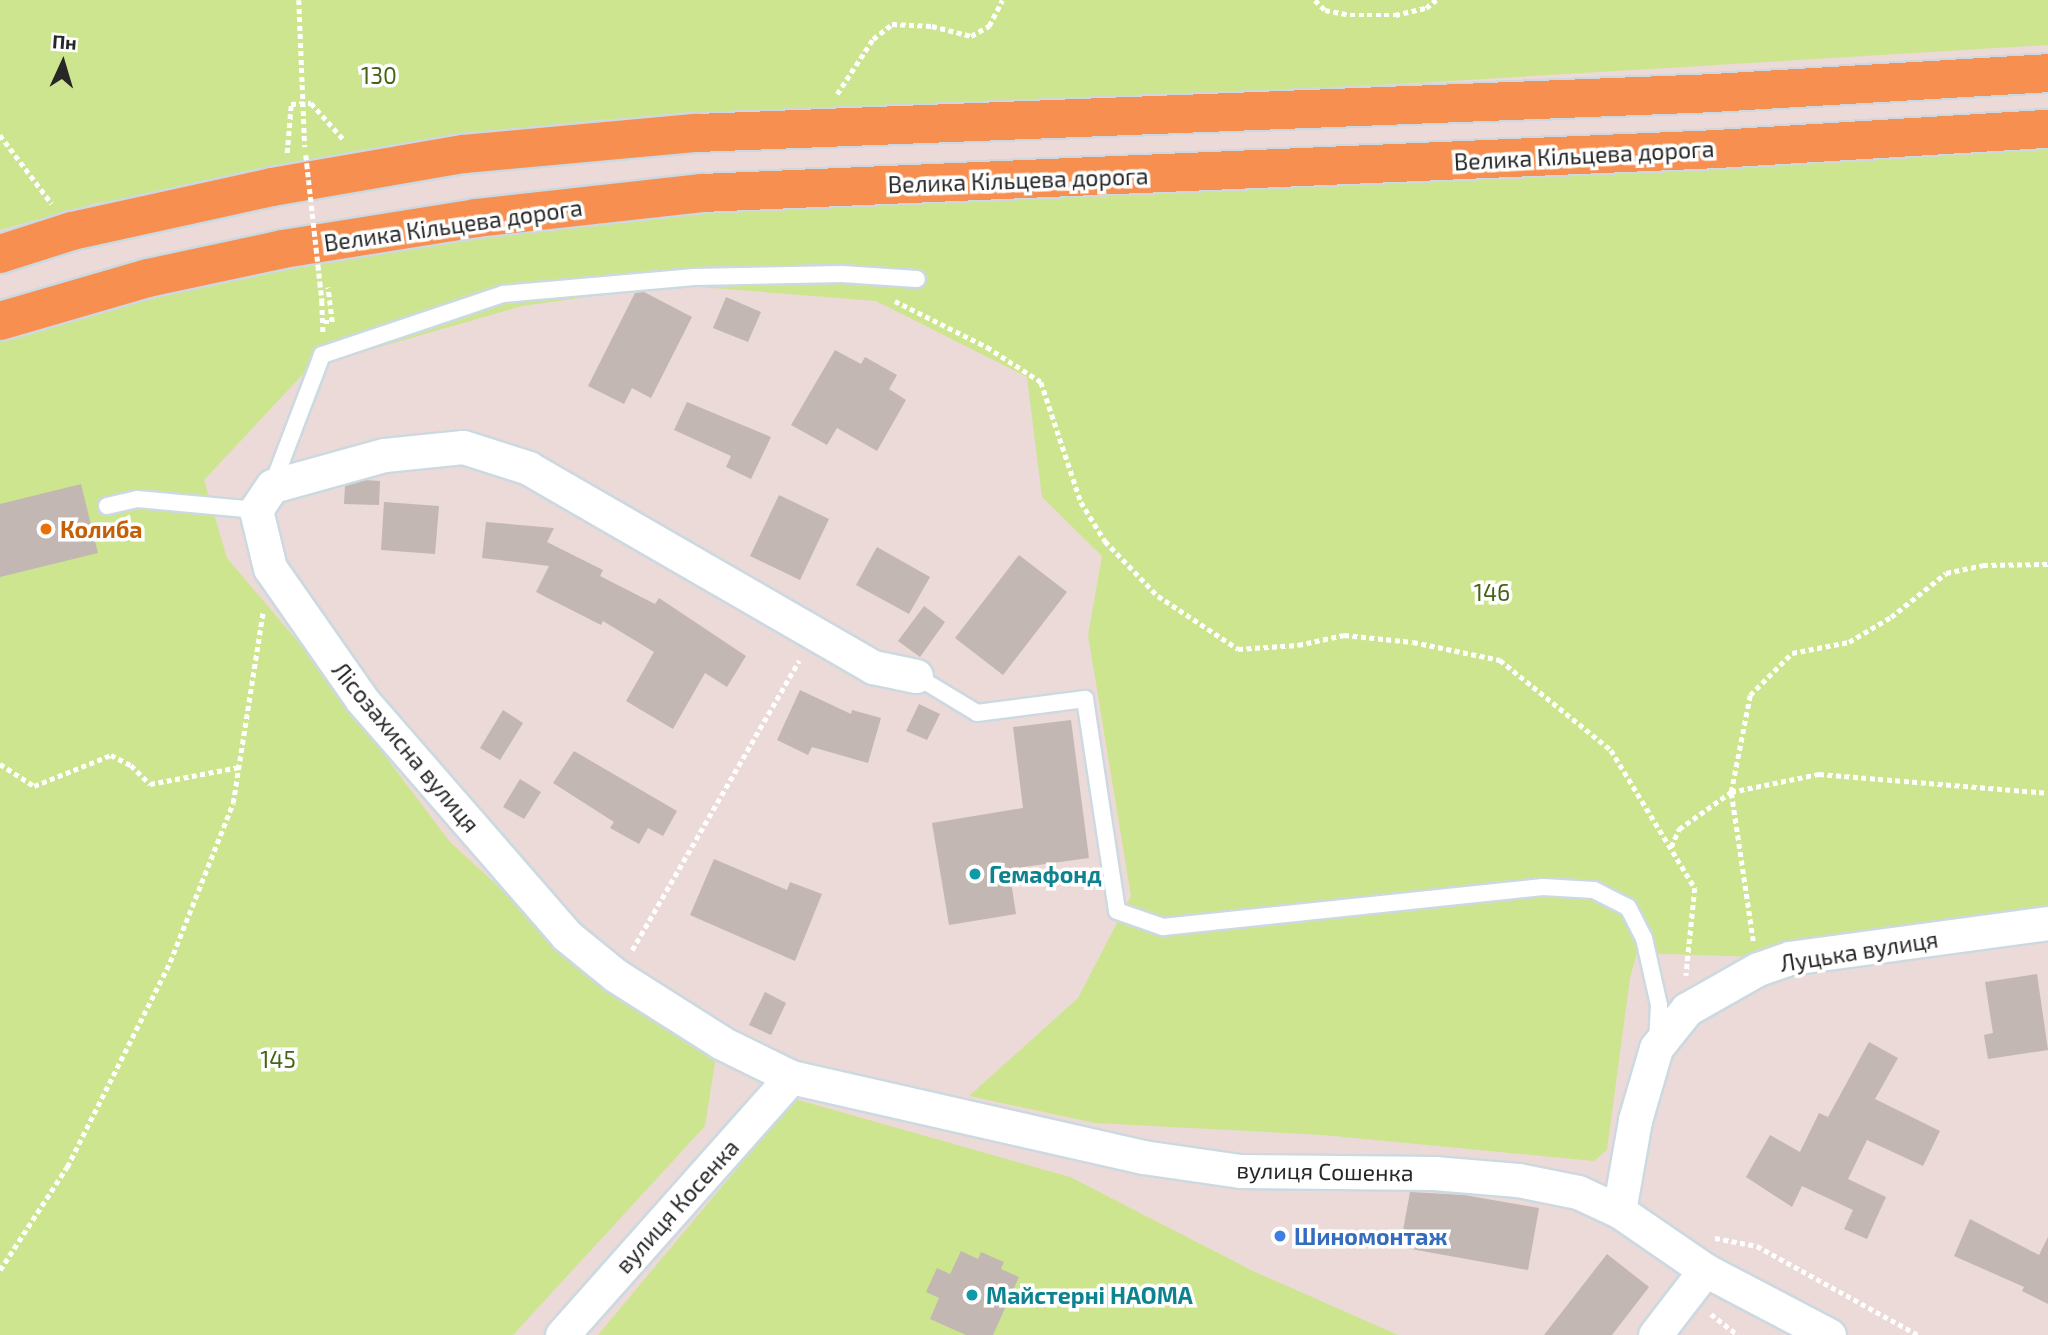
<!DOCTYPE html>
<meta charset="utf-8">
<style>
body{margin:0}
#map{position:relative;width:2048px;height:1335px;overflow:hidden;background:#ebdad7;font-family:"Exo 2",sans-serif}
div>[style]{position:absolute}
.green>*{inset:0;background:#cee590}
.building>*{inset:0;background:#c2b7b3}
.path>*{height:4.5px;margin-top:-2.25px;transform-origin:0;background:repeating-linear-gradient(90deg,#fff 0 5px,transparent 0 8.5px)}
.roads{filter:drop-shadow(2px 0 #ccd9e1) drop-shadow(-2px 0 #ccd9e1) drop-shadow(0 2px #ccd9e1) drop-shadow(0 -2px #ccd9e1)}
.service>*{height:16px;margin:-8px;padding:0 8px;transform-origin:8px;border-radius:8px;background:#fff}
.minor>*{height:33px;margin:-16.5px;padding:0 16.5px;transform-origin:16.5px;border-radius:16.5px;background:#fff}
.primary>*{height:38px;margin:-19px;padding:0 19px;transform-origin:19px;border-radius:19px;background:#f78f50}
.path-bridge>*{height:4.5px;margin-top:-2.25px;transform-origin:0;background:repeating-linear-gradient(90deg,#fff 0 5px,transparent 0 8.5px)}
.dots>*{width:19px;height:19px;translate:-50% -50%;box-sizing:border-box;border:4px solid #fff;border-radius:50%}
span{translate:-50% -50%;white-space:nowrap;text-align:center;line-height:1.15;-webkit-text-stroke:7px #fff;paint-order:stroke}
.park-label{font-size:23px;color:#456515}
.street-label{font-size:23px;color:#272727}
.food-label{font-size:23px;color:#c56008;font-weight:700}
.left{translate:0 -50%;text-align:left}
.culture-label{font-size:23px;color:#0d838f;font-weight:700}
.shop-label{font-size:23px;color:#366cbe;font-weight:700}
.north{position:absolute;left:28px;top:28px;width:70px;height:70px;-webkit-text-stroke:5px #fff;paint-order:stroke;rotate:4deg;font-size:19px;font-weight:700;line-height:28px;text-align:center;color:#272727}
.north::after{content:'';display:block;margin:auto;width:24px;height:32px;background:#272727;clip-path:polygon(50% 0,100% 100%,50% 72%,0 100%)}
</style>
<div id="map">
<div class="green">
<i style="clip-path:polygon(0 0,2048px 0,2048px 45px,1418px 83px,597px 120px,388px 149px,151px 198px,96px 203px,0 230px)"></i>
<i style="clip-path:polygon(2048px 129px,2048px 923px,1790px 958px,1637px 953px,1630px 978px,1607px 1150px,1594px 1161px,1323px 1135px,1095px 1123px,969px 1096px,1078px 998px,1131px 896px,1088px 635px,1102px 556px,1042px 497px,1027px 377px,876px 301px,675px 285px,522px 306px,345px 357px,321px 355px,204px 480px,227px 558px,305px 650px,450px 842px,609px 988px,716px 1056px,705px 1126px,513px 1335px,0 1335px,0 321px,476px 218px)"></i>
<i style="clip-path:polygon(795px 1099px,1070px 1177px,1255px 1272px,1398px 1335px,598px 1335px)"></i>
</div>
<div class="building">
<i style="clip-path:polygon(644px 292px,692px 317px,651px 398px,632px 388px,624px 404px,588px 386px,635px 293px)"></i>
<i style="clip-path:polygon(726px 297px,761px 312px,748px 342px,713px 328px)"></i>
<i style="clip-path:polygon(835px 350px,861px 364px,865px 357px,897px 375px,889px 389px,906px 400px,877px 451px,837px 428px,827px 445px,791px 425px)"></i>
<i style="clip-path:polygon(687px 402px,771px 437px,751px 479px,726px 467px,731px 456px,674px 430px)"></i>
<i style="clip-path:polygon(364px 480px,380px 481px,379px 505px,344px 504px,345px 486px)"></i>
<i style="clip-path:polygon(81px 484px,98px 553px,0 577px,0 504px)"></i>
<i style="clip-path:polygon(779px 495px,829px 519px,800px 580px,750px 556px)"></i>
<i style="clip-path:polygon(384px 502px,439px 506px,435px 554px,381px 550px)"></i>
<i style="clip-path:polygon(486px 522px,554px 528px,547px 542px,603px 570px,600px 576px,655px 604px,659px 598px,746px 656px,727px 687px,705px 673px,673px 729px,626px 701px,654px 652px,603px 621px,601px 625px,536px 592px,549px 566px,482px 558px)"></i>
<i style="clip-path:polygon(877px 547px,930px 577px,909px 614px,856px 585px)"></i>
<i style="clip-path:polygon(1019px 555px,1067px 592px,1003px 675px,955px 638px)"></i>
<i style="clip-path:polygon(924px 606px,945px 622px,920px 657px,898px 641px)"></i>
<i style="clip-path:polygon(800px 690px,851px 714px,852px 710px,881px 718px,868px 763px,812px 747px,808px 755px,777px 740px)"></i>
<i style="clip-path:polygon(919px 704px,940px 714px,927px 740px,906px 731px)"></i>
<i style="clip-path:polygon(503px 710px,523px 723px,500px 760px,480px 748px)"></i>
<i style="clip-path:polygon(1071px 720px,1089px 858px,1009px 869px,1016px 914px,949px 925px,932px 823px,1023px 808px,1013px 727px)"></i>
<i style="clip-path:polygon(574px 751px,677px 811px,663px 836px,648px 828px,639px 844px,610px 828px,614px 822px,553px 783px)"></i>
<i style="clip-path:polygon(520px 779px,541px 792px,524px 819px,503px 807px)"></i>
<i style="clip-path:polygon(714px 859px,787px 890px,790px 882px,822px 894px,795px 961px,690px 915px)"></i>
<i style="clip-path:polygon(2037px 974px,2048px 1050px,1988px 1059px,1984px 1035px,1993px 1033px,1985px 982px)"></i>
<i style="clip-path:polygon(765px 992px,786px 1003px,771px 1035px,749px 1025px)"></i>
<i style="clip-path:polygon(1869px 1042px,1898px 1058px,1875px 1099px,1940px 1131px,1923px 1166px,1867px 1140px,1848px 1179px,1886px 1197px,1867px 1239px,1844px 1229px,1853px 1210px,1802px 1186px,1792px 1207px,1746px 1177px,1770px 1135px,1800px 1152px,1819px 1113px,1828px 1117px)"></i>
<i style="clip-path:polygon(1410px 1192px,1464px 1195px,1539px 1208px,1528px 1270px,1400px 1247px)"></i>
<i style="clip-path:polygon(1970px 1219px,2039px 1255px,2048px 1237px,2048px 1304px,2022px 1291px,2024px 1287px,1954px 1256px)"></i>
<i style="clip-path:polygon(961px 1251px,978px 1259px,981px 1252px,1004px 1262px,1001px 1269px,1019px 1277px,993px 1335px,966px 1335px,930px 1319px,939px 1298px,926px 1292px,937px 1268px,950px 1274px)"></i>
<i style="clip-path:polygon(1607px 1254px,1649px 1287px,1612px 1335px,1544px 1335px)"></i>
</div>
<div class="path">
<i style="left:299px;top:0;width:147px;rotate:87.7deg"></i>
<i style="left:1315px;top:0;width:14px;rotate:45deg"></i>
<i style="left:1325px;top:10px;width:25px;rotate:11deg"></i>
<i style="left:1350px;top:15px;width:45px"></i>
<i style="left:1395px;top:15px;width:32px;rotate:-13deg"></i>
<i style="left:1426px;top:8px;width:13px;rotate:-39deg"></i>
<i style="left:837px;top:94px;width:66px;rotate:-56.8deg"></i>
<i style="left:873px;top:39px;width:24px;rotate:-38deg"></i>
<i style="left:892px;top:24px;width:40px;rotate:2.9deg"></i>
<i style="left:932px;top:26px;width:40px;rotate:14.4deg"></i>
<i style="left:971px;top:36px;width:21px;rotate:-29deg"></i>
<i style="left:989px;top:26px;width:29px;rotate:-63deg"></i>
<i style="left:0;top:135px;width:86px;rotate:53deg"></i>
<i style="left:287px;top:153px;width:49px;rotate:-85.3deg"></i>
<i style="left:291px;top:104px;width:20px;rotate:-3deg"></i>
<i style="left:311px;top:103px;width:51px;rotate:48.2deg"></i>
<i style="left:322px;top:301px;width:31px;rotate:88deg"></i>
<i style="left:895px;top:301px;width:103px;rotate:26.6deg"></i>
<i style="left:987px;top:347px;width:64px;rotate:32.9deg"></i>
<i style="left:1041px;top:382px;width:126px;rotate:71.6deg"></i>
<i style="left:1081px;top:502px;width:46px;rotate:58.4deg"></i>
<i style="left:1105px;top:541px;width:76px;rotate:46.1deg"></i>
<i style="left:1158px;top:596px;width:96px;rotate:33.5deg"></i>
<i style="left:1238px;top:649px;width:60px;rotate:-3.8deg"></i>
<i style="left:1298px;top:645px;width:47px;rotate:-12.3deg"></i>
<i style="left:1344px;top:635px;width:69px;rotate:5.8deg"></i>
<i style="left:1413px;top:642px;width:89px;rotate:11.7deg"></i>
<i style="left:1500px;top:660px;width:143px;rotate:39deg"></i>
<i style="left:1611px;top:750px;width:162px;rotate:58.7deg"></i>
<i style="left:1695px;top:888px;width:88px;rotate:95.8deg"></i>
<i style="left:324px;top:322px;width:8px"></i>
<i style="left:332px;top:322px;width:35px;rotate:-97deg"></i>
<i style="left:0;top:764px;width:40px;rotate:32.9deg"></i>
<i style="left:34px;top:786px;width:83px;rotate:-21.9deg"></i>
<i style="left:111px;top:755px;width:22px;rotate:27deg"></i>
<i style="left:131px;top:765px;width:27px;rotate:45deg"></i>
<i style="left:150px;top:784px;width:91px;rotate:-10.8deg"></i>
<i style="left:1671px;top:847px;width:20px;rotate:-66deg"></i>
<i style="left:1679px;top:829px;width:64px;rotate:-35.4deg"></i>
<i style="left:1731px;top:792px;width:90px;rotate:-11.6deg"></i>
<i style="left:1819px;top:774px;width:230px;rotate:4.7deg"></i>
<i style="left:1753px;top:941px;width:151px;rotate:-98.4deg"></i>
<i style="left:1731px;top:792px;width:99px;rotate:-78.9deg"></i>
<i style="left:1750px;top:695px;width:59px;rotate:-45deg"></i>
<i style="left:1792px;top:653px;width:58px;rotate:-10.9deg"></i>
<i style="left:1849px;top:642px;width:49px;rotate:-30.8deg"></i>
<i style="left:1891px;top:617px;width:70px;rotate:-38.7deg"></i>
<i style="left:1946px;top:573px;width:38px;rotate:-12deg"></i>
<i style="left:1983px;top:565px;width:65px;rotate:-0.9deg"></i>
<i style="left:632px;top:950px;width:334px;rotate:-60deg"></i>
<i style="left:1715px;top:1238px;width:43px;rotate:10.8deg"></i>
<i style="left:1757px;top:1246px;width:184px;rotate:28.9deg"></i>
<i style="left:0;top:1270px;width:123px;rotate:-57deg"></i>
<i style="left:67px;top:1167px;width:229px;rotate:-63.3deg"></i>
<i style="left:170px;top:962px;width:171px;rotate:-68.4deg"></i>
<i style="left:233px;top:803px;width:193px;rotate:-81.1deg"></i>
<i style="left:1711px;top:1314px;width:34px;rotate:38deg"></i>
</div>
<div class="roads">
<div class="service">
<i style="left:272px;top:486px;width:140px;rotate:-69.1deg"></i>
<i style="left:322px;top:355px;width:191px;rotate:-18.6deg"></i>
<i style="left:503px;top:294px;width:192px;rotate:-5.1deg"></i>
<i style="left:694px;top:277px;width:148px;rotate:-1.2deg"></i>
<i style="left:842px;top:274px;width:75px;rotate:3.8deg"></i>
<i style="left:107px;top:506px;width:31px;rotate:-13deg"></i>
<i style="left:137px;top:499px;width:120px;rotate:5.3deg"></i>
<i style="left:916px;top:676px;width:71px;rotate:31.2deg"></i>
<i style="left:977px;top:713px;width:109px;rotate:-7.4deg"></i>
<i style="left:1085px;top:699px;width:214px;rotate:81.4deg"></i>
<i style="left:1117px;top:911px;width:49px;rotate:19.2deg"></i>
<i style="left:1163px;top:927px;width:382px;rotate:-6deg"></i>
<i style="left:1543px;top:887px;width:51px;rotate:3.4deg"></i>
<i style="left:1594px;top:890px;width:38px;rotate:27deg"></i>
<i style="left:1628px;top:907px;width:35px;rotate:63deg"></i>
<i style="left:1644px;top:938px;width:69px;rotate:77.4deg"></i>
<i style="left:1659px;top:1005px;width:34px;rotate:93deg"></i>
</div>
<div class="minor">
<i style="left:916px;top:676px;width:44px;rotate:-168.2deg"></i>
<i style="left:873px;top:667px;width:397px;rotate:-150deg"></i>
<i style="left:529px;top:468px;width:69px;rotate:-162.3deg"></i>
<i style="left:463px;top:447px;width:79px;rotate:174.2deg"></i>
<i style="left:384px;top:455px;width:116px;rotate:164.5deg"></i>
<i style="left:272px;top:486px;width:29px;rotate:124deg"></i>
<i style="left:256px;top:510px;width:60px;rotate:76.4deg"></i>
<i style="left:270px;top:568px;width:161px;rotate:55.1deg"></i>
<i style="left:362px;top:700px;width:311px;rotate:49deg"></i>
<i style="left:566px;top:935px;width:63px;rotate:39.2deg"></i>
<i style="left:615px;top:975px;width:127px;rotate:32.4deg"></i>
<i style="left:722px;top:1043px;width:77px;rotate:26.2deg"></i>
<i style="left:791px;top:1077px;width:361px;rotate:12.8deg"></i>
<i style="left:1143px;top:1157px;width:98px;rotate:8.2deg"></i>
<i style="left:1240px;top:1171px;width:194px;rotate:0.6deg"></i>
<i style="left:1434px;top:1173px;width:84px;rotate:4.8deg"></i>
<i style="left:1518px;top:1180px;width:61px;rotate:11.3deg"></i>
<i style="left:1578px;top:1192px;width:45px;rotate:24.9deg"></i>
<i style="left:1619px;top:1211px;width:104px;rotate:34.5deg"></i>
<i style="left:1705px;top:1270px;width:140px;rotate:27.7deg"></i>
<i style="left:1619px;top:1211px;width:92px;rotate:-80deg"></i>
<i style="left:1635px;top:1120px;width:75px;rotate:-73.7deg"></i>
<i style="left:1656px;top:1048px;width:50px;rotate:-51.5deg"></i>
<i style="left:1687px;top:1009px;width:81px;rotate:-29.4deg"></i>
<i style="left:1758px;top:969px;width:34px;rotate:-19deg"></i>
<i style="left:1790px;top:958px;width:260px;rotate:-7.7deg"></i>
<i style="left:562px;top:1335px;width:345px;rotate:-48.4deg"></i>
<i style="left:1655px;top:1335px;width:82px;rotate:-52.4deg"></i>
</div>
<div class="primary">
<i style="left:0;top:254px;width:76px;rotate:-17.7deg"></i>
<i style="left:72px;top:231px;width:205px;rotate:-12.4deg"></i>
<i style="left:272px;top:187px;width:195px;rotate:-9.8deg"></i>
<i style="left:464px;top:154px;width:234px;rotate:-5.2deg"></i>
<i style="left:697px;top:133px;width:1017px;rotate:-2.25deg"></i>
<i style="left:1713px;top:93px;width:336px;rotate:-3.4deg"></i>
<i style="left:0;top:321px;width:154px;rotate:-16.2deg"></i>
<i style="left:148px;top:278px;width:138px;rotate:-12.1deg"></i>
<i style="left:283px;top:249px;width:195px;rotate:-9.1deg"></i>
<i style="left:476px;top:218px;width:227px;rotate:-6.3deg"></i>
<i style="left:702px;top:193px;width:1016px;rotate:-2.48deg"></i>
<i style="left:1717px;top:149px;width:332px;rotate:-3.5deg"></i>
</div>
</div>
<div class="path-bridge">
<i style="left:306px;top:155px;width:147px;rotate:83.7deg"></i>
</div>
<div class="dots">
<i style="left:46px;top:529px;background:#e8710a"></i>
<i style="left:975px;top:874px;background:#0f9aa8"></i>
<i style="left:1280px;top:1236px;background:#3f7fe0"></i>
<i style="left:972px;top:1295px;background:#0f9aa8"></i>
</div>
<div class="park-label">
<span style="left:379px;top:75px">130</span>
<span style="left:1492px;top:592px">146</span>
<span style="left:278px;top:1059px">145</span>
</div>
<div class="street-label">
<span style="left:1584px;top:155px;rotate:-3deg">Велика Кільцева дорога</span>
<span style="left:1018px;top:180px;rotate:-2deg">Велика Кільцева дорога</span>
<span style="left:453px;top:225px;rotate:-8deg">Велика Кільцева дорога</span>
<span style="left:406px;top:747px;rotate:50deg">Лісозахисна вулиця</span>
<span style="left:1859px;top:951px;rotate:-9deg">Луцька вулиця</span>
<span style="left:1325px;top:1171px;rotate:1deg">вулиця Сошенка</span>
<span style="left:677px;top:1206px;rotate:-48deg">вулиця Косенка</span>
</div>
<div class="food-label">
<span class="left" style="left:60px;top:529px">Колиба</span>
</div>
<div class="culture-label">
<span class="left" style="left:989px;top:874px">Гемафонд</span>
<span class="left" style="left:986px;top:1295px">Майстерні НАОМА</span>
</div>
<div class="shop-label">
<span class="left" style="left:1294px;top:1236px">Шиномонтаж</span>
</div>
<div class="north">Пн</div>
</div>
